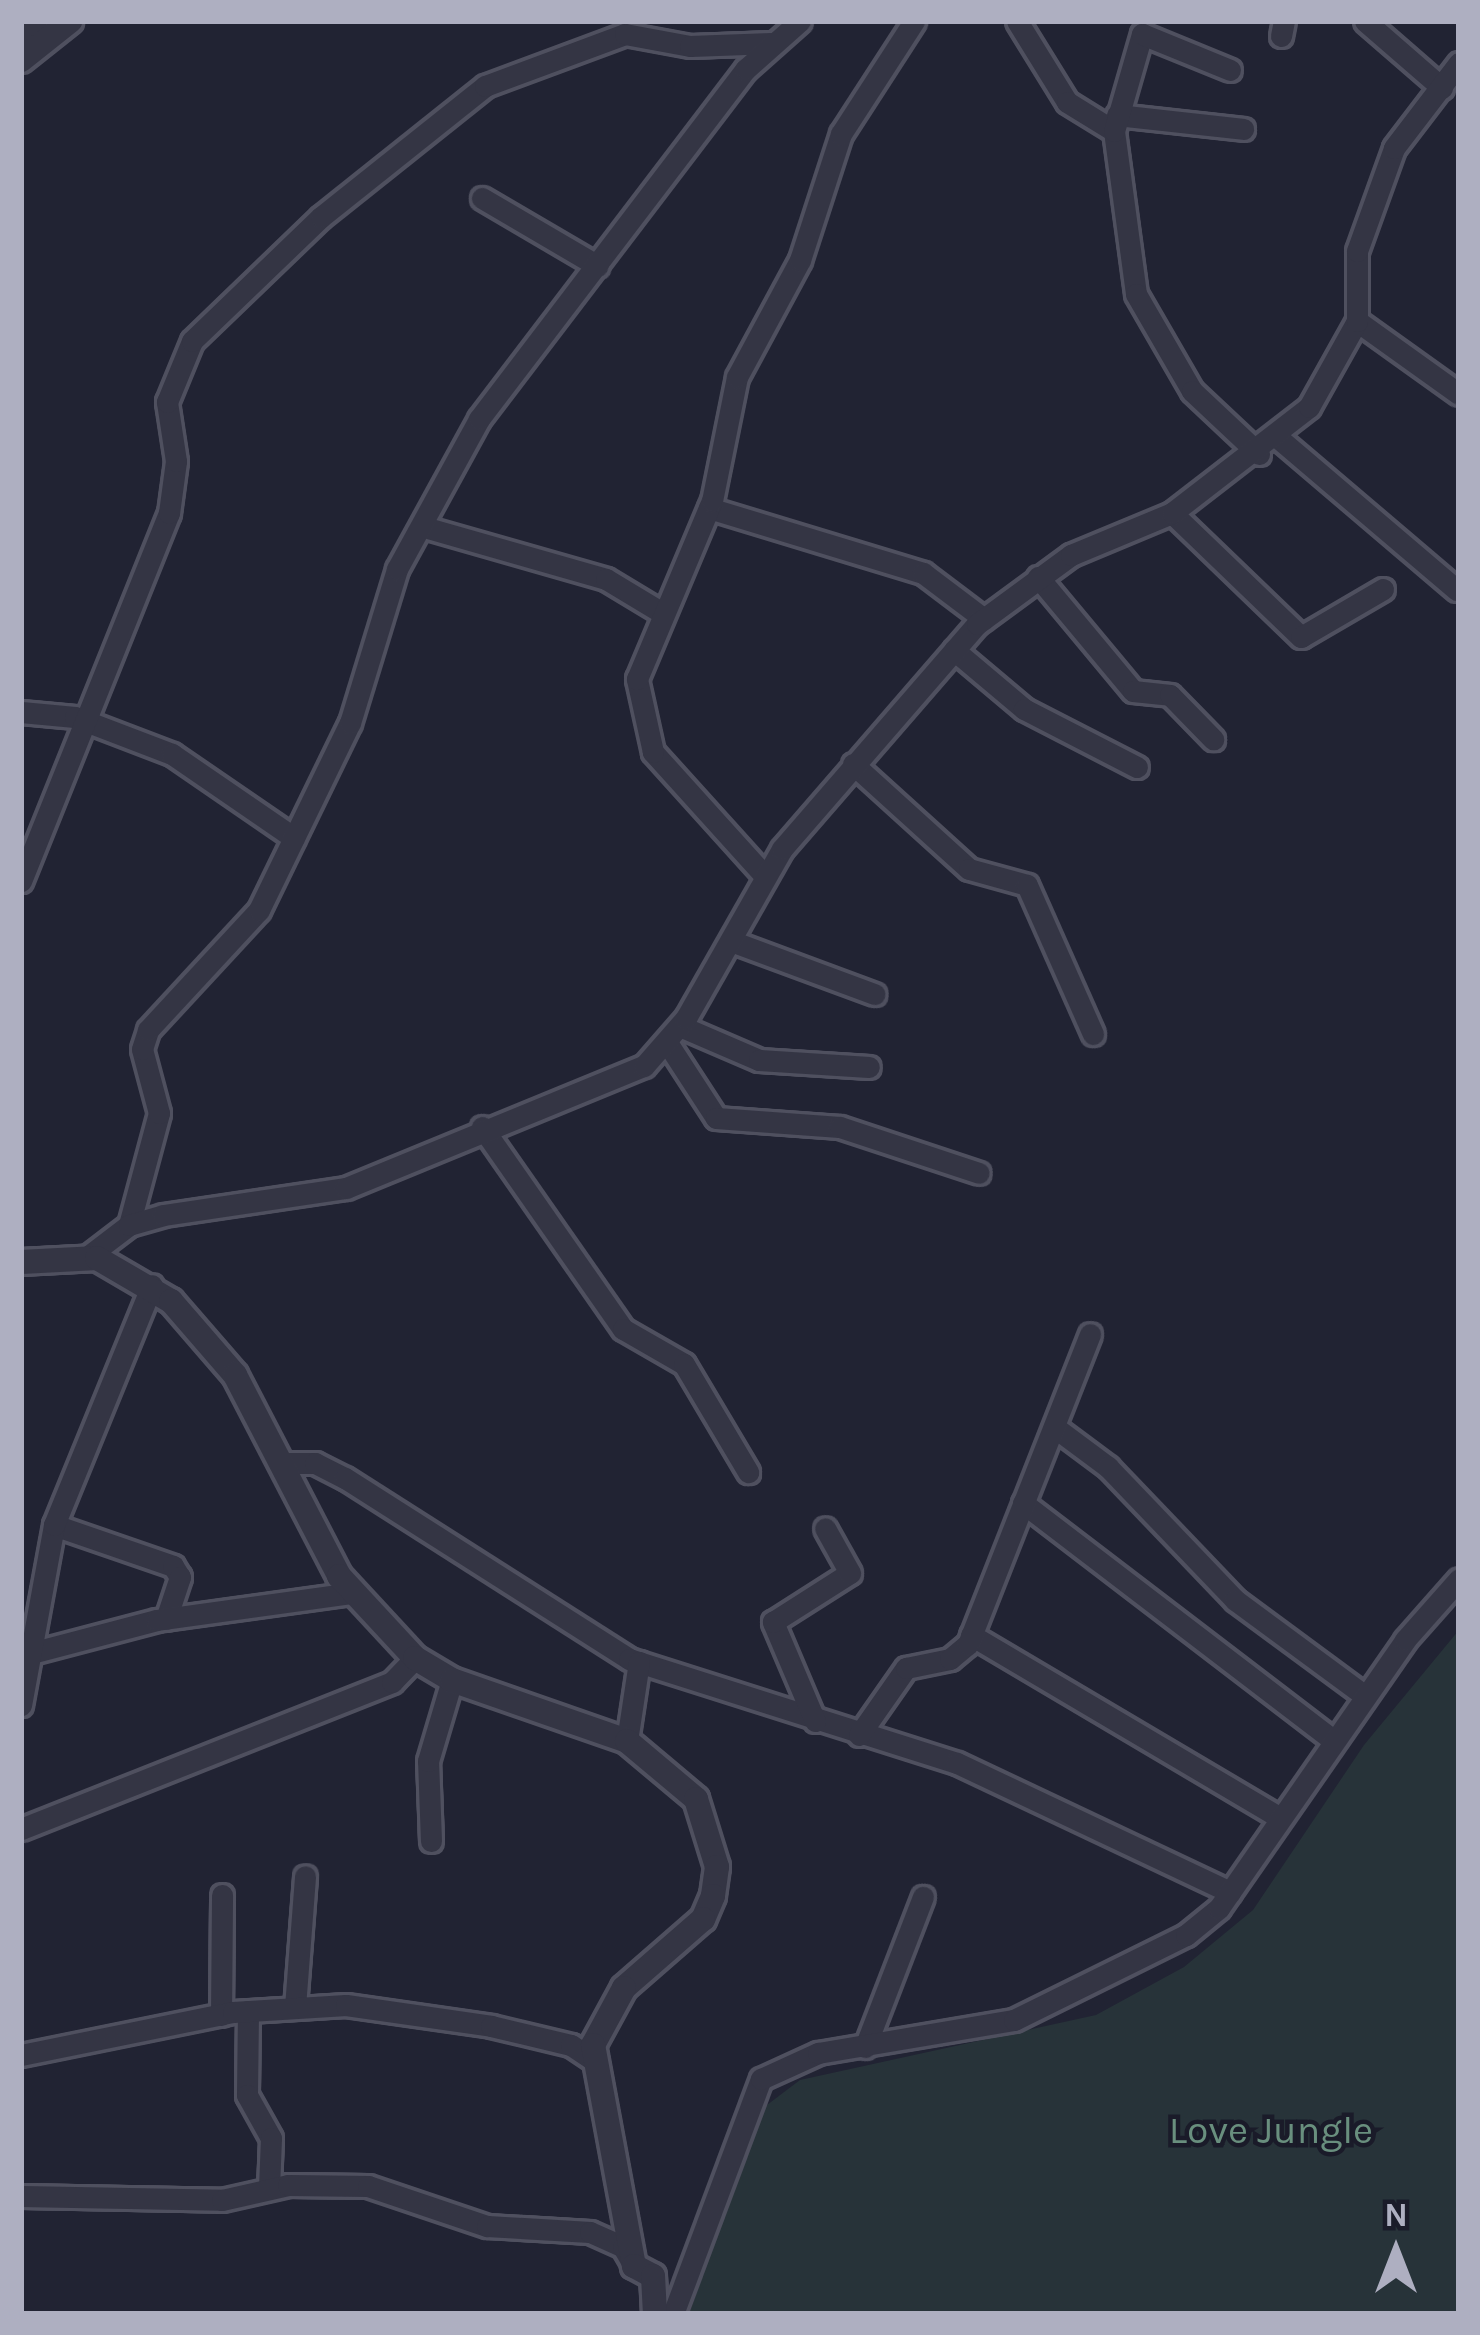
<!DOCTYPE html>
<style>
body{margin:0}
#map{position:relative;width:1480px;height:2335px;overflow:hidden;background:#212333;font-family:Karla,sans-serif}
div>[style]{position:absolute}
.green>*{inset:0;background:#273339}
.roads{filter:drop-shadow(3px 0 #4f505f) drop-shadow(-3px 0 #4f505f) drop-shadow(0 3px #4f505f) drop-shadow(0 -3px #4f505f)}
.minor>*{height:21px;margin:-10.5px;padding:0 10.5px;transform-origin:10.5px;border-radius:10.5px;background:#343544}
.tertiary>*{height:24px;margin:-12px;padding:0 12px;transform-origin:12px;border-radius:12px;background:#343544}
span{translate:-50% -50%;white-space:nowrap;text-align:center;line-height:1.15;-webkit-text-stroke:9px #1a1b29;paint-order:stroke}
.park-label{font-size:39px;color:#698f7e}
.frame{position:absolute;inset:0;border:24px solid #aeafc1;pointer-events:none}
.north{position:absolute;left:1336px;top:2191px;width:120px;height:120px;-webkit-text-stroke:9px #1a1b29;paint-order:stroke;rotate:0deg;font-size:33px;font-weight:700;line-height:48px;text-align:center;color:#aeafc1}
.north::after{content:'';display:block;margin:auto;width:42px;height:54px;background:#aeafc1;clip-path:polygon(50% 0,100% 100%,50% 72%,0 100%)}
</style>
<div id="map">
<div class="green">
<i style="clip-path:polygon(1459px 1630px,1459px 2314px,689px 2314px,763px 2108px,800px 2080px,1096px 2015px,1184px 1967px,1253px 1910px,1364px 1745px)"></i>
</div>
<div class="roads">
<div class="minor">
<i style="left:1017px;top:21px;width:95px;rotate:58.3deg"></i>
<i style="left:1067px;top:102px;width:55px;rotate:31.7deg"></i>
<i style="left:1114px;top:131px;width:164px;rotate:82.3deg"></i>
<i style="left:1136px;top:294px;width:112px;rotate:60deg"></i>
<i style="left:1192px;top:391px;width:92px;rotate:43.2deg"></i>
<i style="left:1365px;top:21px;width:102px;rotate:41deg"></i>
<i style="left:21px;top:35px;width:21px;rotate:-43deg"></i>
<i style="left:1281px;top:36px;width:15px;rotate:-79deg"></i>
<i style="left:1117px;top:115px;width:127px;rotate:6.3deg"></i>
<i style="left:1114px;top:131px;width:101px;rotate:-73.9deg"></i>
<i style="left:1142px;top:34px;width:95px;rotate:22.2deg"></i>
<i style="left:482px;top:198px;width:134px;rotate:30.4deg"></i>
<i style="left:1357px;top:321px;width:125px;rotate:35.6deg"></i>
<i style="left:1277px;top:437px;width:236px;rotate:40.4deg"></i>
<i style="left:709px;top:508px;width:224px;rotate:16.9deg"></i>
<i style="left:923px;top:573px;width:76px;rotate:37deg"></i>
<i style="left:1172px;top:513px;width:179px;rotate:43.9deg"></i>
<i style="left:1301px;top:637px;width:95px;rotate:-30.3deg"></i>
<i style="left:424px;top:527px;width:189px;rotate:15.9deg"></i>
<i style="left:606px;top:579px;width:62px;rotate:31.1deg"></i>
<i style="left:1038px;top:577px;width:148px;rotate:50.2deg"></i>
<i style="left:1133px;top:691px;width:37px;rotate:6deg"></i>
<i style="left:1170px;top:695px;width:62px;rotate:45.7deg"></i>
<i style="left:954px;top:650px;width:92px;rotate:40.1deg"></i>
<i style="left:1024px;top:709px;width:127px;rotate:27.2deg"></i>
<i style="left:21px;top:712px;width:54px;rotate:5.3deg"></i>
<i style="left:75px;top:717px;width:104px;rotate:20.9deg"></i>
<i style="left:172px;top:754px;width:148px;rotate:34.5deg"></i>
<i style="left:853px;top:764px;width:156px;rotate:42.2deg"></i>
<i style="left:969px;top:869px;width:60px;rotate:15.4deg"></i>
<i style="left:1027px;top:885px;width:163px;rotate:66.1deg"></i>
<i style="left:764px;top:875px;width:166px;rotate:-132.1deg"></i>
<i style="left:653px;top:752px;width:75px;rotate:-102.4deg"></i>
<i style="left:637px;top:679px;width:193px;rotate:-67.2deg"></i>
<i style="left:712px;top:501px;width:126px;rotate:-78.6deg"></i>
<i style="left:737px;top:377px;width:133px;rotate:-61.7deg"></i>
<i style="left:800px;top:260px;width:133px;rotate:-72deg"></i>
<i style="left:841px;top:134px;width:135px;rotate:-57.1deg"></i>
<i style="left:21px;top:881px;width:397px;rotate:-68.1deg"></i>
<i style="left:169px;top:513px;width:52px;rotate:-82.3deg"></i>
<i style="left:176px;top:461px;width:60px;rotate:-98.7deg"></i>
<i style="left:167px;top:402px;width:66px;rotate:-67.7deg"></i>
<i style="left:192px;top:341px;width:179px;rotate:-43.9deg"></i>
<i style="left:321px;top:217px;width:210px;rotate:-38.6deg"></i>
<i style="left:485px;top:86px;width:149px;rotate:-20.4deg"></i>
<i style="left:625px;top:34px;width:66px;rotate:10.5deg"></i>
<i style="left:690px;top:46px;width:82px;rotate:-2.1deg"></i>
<i style="left:731px;top:941px;width:153px;rotate:20.3deg"></i>
<i style="left:680px;top:1026px;width:86px;rotate:23.3deg"></i>
<i style="left:759px;top:1060px;width:110px;rotate:3.6deg"></i>
<i style="left:668px;top:1044px;width:88px;rotate:57deg"></i>
<i style="left:716px;top:1118px;width:124px;rotate:4.2deg"></i>
<i style="left:840px;top:1127px;width:146px;rotate:18.3deg"></i>
<i style="left:482px;top:1127px;width:246px;rotate:55.1deg"></i>
<i style="left:623px;top:1329px;width:70px;rotate:29.8deg"></i>
<i style="left:684px;top:1364px;width:126px;rotate:59.3deg"></i>
<i style="left:129px;top:1225px;width:116px;rotate:-75deg"></i>
<i style="left:159px;top:1113px;width:66px;rotate:-104.9deg"></i>
<i style="left:142px;top:1049px;width:20px;rotate:-72deg"></i>
<i style="left:148px;top:1030px;width:163px;rotate:-47.2deg"></i>
<i style="left:259px;top:910px;width:208px;rotate:-64.1deg"></i>
<i style="left:350px;top:723px;width:161px;rotate:-73deg"></i>
<i style="left:397px;top:569px;width:171px;rotate:-61.3deg"></i>
<i style="left:479px;top:419px;width:440px;rotate:-52.7deg"></i>
<i style="left:746px;top:69px;width:72px;rotate:-41.6deg"></i>
<i style="left:87px;top:1257px;width:53px;rotate:-37.3deg"></i>
<i style="left:129px;top:1225px;width:35px;rotate:-16deg"></i>
<i style="left:163px;top:1215px;width:185px;rotate:-8.4deg"></i>
<i style="left:346px;top:1188px;width:322px;rotate:-22.3deg"></i>
<i style="left:644px;top:1066px;width:64px;rotate:-48.8deg"></i>
<i style="left:686px;top:1018px;width:194px;rotate:-60.4deg"></i>
<i style="left:782px;top:849px;width:298px;rotate:-49.1deg"></i>
<i style="left:977px;top:624px;width:117px;rotate:-36.3deg"></i>
<i style="left:1071px;top:555px;width:109px;rotate:-22.6deg"></i>
<i style="left:1172px;top:513px;width:173px;rotate:-37.7deg"></i>
<i style="left:1309px;top:407px;width:98px;rotate:-60.8deg"></i>
<i style="left:1357px;top:321px;width:70px;rotate:-90deg"></i>
<i style="left:1357px;top:251px;width:109px;rotate:-70.2deg"></i>
<i style="left:1394px;top:148px;width:107px;rotate:-52.6deg"></i>
<i style="left:1057px;top:1429px;width:64px;rotate:36.7deg"></i>
<i style="left:1108px;top:1467px;width:184px;rotate:46.3deg"></i>
<i style="left:1235px;top:1600px;width:162px;rotate:36.4deg"></i>
<i style="left:281px;top:1463px;width:34px"></i>
<i style="left:315px;top:1463px;width:34px;rotate:27deg"></i>
<i style="left:345px;top:1478px;width:337px;rotate:32.5deg"></i>
<i style="left:629px;top:1659px;width:344px;rotate:17.6deg"></i>
<i style="left:957px;top:1763px;width:302px;rotate:25.3deg"></i>
<i style="left:1023px;top:1503px;width:390px;rotate:37.4deg"></i>
<i style="left:54px;top:1525px;width:126px;rotate:19deg"></i>
<i style="left:173px;top:1566px;width:13px;rotate:58deg"></i>
<i style="left:180px;top:1577px;width:44px;rotate:108.4deg"></i>
<i style="left:971px;top:1635px;width:359px;rotate:30.6deg"></i>
<i style="left:31px;top:1653px;width:130px;rotate:-14.7deg"></i>
<i style="left:157px;top:1620px;width:196px;rotate:-7.9deg"></i>
<i style="left:21px;top:1705px;width:183px;rotate:-79.6deg"></i>
<i style="left:54px;top:1525px;width:259px;rotate:-67.8deg"></i>
<i style="left:815px;top:1721px;width:108px;rotate:-113deg"></i>
<i style="left:773px;top:1622px;width:91px;rotate:-32.5deg"></i>
<i style="left:850px;top:1573px;width:51px;rotate:-119.1deg"></i>
<i style="left:859px;top:1735px;width:82px;rotate:-55deg"></i>
<i style="left:906px;top:1668px;width:45px;rotate:-11.6deg"></i>
<i style="left:950px;top:1659px;width:23px;rotate:-40deg"></i>
<i style="left:968px;top:1644px;width:333px;rotate:-68.5deg"></i>
<i style="left:627px;top:1741px;width:80px;rotate:-81.4deg"></i>
<i style="left:21px;top:1829px;width:399px;rotate:-21.6deg"></i>
<i style="left:392px;top:1682px;width:33px;rotate:-46deg"></i>
<i style="left:431px;top:1841px;width:80px;rotate:-92.1deg"></i>
<i style="left:428px;top:1761px;width:84px;rotate:-73.5deg"></i>
<i style="left:295px;top:2007px;width:131px;rotate:-85.6deg"></i>
<i style="left:248px;top:2011px;width:84px;rotate:90.7deg"></i>
<i style="left:247px;top:2095px;width:49px;rotate:60.8deg"></i>
<i style="left:271px;top:2138px;width:49px;rotate:92.3deg"></i>
<i style="left:221px;top:2015px;width:120px;rotate:-89.5deg"></i>
<i style="left:865px;top:2047px;width:161px;rotate:-68.9deg"></i>
<i style="left:21px;top:2055px;width:216px;rotate:-11.5deg"></i>
<i style="left:233px;top:2012px;width:113px;rotate:-3.5deg"></i>
<i style="left:346px;top:2005px;width:147px;rotate:8.2deg"></i>
<i style="left:491px;top:2026px;width:82px;rotate:13.4deg"></i>
<i style="left:571px;top:2045px;width:27px;rotate:34deg"></i>
<i style="left:21px;top:2196px;width:201px;rotate:1.1deg"></i>
<i style="left:222px;top:2200px;width:68px;rotate:-12.8deg"></i>
<i style="left:288px;top:2185px;width:80px;rotate:0.7deg"></i>
<i style="left:368px;top:2186px;width:126px;rotate:18.6deg"></i>
<i style="left:487px;top:2226px;width:103px;rotate:3.3deg"></i>
<i style="left:590px;top:2232px;width:36px;rotate:24deg"></i>
<i style="left:623px;top:2247px;width:20px;rotate:60deg"></i>
<i style="left:673px;top:2314px;width:251px;rotate:-69.5deg"></i>
<i style="left:761px;top:2079px;width:63px;rotate:-24.5deg"></i>
<i style="left:818px;top:2053px;width:199px;rotate:-9.6deg"></i>
<i style="left:1014px;top:2020px;width:192px;rotate:-26.3deg"></i>
<i style="left:1186px;top:1935px;width:43px;rotate:-39.3deg"></i>
<i style="left:1219px;top:1908px;width:326px;rotate:-55.2deg"></i>
<i style="left:1405px;top:1640px;width:81px;rotate:-48.5deg"></i>
</div>
<div class="tertiary">
<i style="left:21px;top:60px;width:63px;rotate:-38.5deg"></i>
<i style="left:21px;top:1262px;width:76px;rotate:-3deg"></i>
<i style="left:97px;top:1258px;width:86px;rotate:30.2deg"></i>
<i style="left:171px;top:1301px;width:98px;rotate:49.1deg"></i>
<i style="left:235px;top:1375px;width:226px;rotate:62.6deg"></i>
<i style="left:339px;top:1576px;width:112px;rotate:47.2deg"></i>
<i style="left:415px;top:1658px;width:43px;rotate:30.7deg"></i>
<i style="left:452px;top:1680px;width:185px;rotate:19.2deg"></i>
<i style="left:627px;top:1741px;width:90px;rotate:40deg"></i>
<i style="left:696px;top:1799px;width:71px;rotate:72.8deg"></i>
<i style="left:717px;top:1867px;width:29px;rotate:98deg"></i>
<i style="left:713px;top:1896px;width:25px;rotate:113deg"></i>
<i style="left:703px;top:1919px;width:105px;rotate:138.9deg"></i>
<i style="left:624px;top:1988px;width:65px;rotate:118.5deg"></i>
<i style="left:593px;top:2045px;width:225px;rotate:79.5deg"></i>
<i style="left:634px;top:2266px;width:21px;rotate:28deg"></i>
<i style="left:653px;top:2276px;width:38px;rotate:87deg"></i>
</div>
</div>
<div class="park-label">
<span style="left:1271px;top:2130px">Love Jungle</span>
</div>
<div class="frame"></div>
<div class="north">N</div>
</div>
